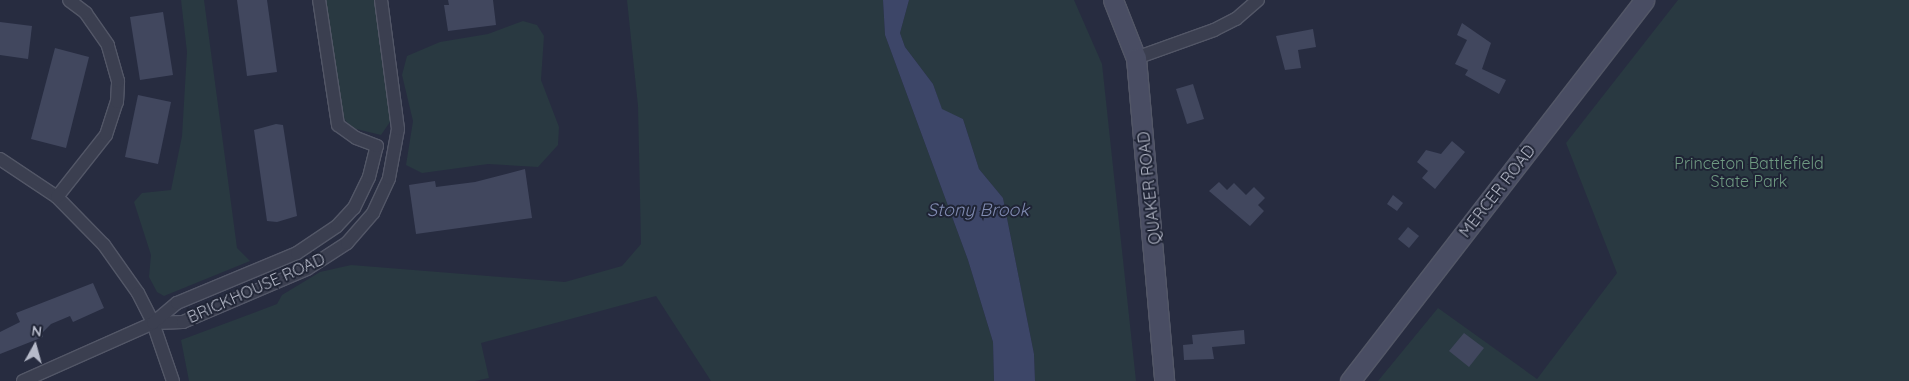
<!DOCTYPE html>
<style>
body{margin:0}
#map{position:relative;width:1909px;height:381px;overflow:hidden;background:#272c40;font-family:Quicksand,sans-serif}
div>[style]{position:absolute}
.green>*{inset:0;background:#293941}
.water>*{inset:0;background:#3d4668}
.building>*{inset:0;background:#41475e}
.roads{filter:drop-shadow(1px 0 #535767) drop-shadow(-1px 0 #535767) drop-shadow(0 1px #535767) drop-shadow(0 -1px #535767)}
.street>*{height:12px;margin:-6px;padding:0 6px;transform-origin:6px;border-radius:6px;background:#3b3f50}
.secondary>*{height:19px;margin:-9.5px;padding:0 9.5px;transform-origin:9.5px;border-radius:9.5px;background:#494d63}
span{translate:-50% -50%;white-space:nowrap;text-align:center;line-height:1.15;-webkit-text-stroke:4px #1f2435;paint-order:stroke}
.park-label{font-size:16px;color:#6f9a82}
.street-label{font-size:16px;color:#b7bbca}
.water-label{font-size:18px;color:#808bb1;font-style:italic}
.north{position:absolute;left:10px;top:321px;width:50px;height:50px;-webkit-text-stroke:4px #1f2435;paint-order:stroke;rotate:7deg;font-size:14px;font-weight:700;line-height:20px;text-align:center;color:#b7bbca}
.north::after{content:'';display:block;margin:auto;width:18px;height:22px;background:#b7bbca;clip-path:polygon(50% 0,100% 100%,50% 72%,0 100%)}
</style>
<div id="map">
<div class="green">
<i style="clip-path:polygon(181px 0,204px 0,237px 248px,250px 261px,164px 296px,157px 292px,149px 277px,151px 255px,134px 202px,142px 193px,171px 190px,182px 136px,187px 52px)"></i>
<i style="clip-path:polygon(324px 0,376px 0,392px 119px,381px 135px,352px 128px,340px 114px)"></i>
<i style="clip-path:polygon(627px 0,883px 0,885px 35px,968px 260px,993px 342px,994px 381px,711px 381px,656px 296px,481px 343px,489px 378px,475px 381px,189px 381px,181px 340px,277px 304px,282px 295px,320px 272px,351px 265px,565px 282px,622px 266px,641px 244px,638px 106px)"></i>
<i style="clip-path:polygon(909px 0,1074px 0,1102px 64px,1136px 381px,1035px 381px,1034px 354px,1003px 198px,979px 169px,963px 119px,942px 110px,933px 84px,905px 47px,900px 33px)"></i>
<i style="clip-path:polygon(1678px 0,1909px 0,1909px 381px,1378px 381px,1438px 308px,1537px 379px,1617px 273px,1566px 143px)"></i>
<i style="clip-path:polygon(523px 21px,537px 25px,544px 36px,541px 80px,559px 127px,558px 145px,538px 167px,488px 164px,422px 173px,406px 165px,413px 121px,402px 75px,407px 56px,440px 42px,488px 34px)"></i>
</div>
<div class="water">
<i style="clip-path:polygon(883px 0,909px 0,900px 33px,905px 47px,933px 84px,942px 109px,963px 119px,979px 169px,1003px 198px,1034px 354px,1035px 381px,994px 381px,993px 342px,968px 260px,885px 35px)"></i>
</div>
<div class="building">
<i style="clip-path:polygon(237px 0,267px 0,277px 72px,247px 76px)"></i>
<i style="clip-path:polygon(448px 0,493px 0,496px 25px,448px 31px,444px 5px,449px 5px)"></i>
<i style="clip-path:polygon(163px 12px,173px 75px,140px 80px,130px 17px)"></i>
<i style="clip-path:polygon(0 22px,32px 26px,28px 59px,0 55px)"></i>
<i style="clip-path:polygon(1462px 23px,1491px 43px,1482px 69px,1506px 80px,1499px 94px,1465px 75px,1468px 70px,1455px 64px,1467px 40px,1457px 35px)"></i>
<i style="clip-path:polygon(1313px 29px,1316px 47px,1298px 50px,1301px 68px,1285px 70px,1276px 36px)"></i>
<i style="clip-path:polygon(55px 48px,89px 57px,66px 148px,31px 139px)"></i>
<i style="clip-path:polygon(1193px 84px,1204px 119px,1187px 124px,1176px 89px)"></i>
<i style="clip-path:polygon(138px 95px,171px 102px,158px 164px,125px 157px)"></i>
<i style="clip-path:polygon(276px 124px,283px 125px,297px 216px,277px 222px,267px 221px,254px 130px)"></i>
<i style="clip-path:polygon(1452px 141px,1465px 152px,1435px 189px,1422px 178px,1428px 171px,1417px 162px,1426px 150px,1441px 154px)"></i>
<i style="clip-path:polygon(525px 169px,532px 218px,416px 234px,409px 185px,435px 181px,436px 187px,475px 182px)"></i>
<i style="clip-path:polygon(1219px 182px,1227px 190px,1234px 183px,1246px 195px,1254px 187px,1265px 198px,1258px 205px,1264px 211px,1250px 226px,1209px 191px)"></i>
<i style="clip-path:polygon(1393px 195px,1403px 203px,1397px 211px,1387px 204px)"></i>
<i style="clip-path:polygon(1408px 227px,1419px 236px,1409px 248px,1398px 239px)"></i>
<i style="clip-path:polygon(93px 283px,104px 308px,73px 322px,70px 316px,51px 324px,42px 333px,43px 337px,0 354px,0 332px,20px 322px,16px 313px)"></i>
<i style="clip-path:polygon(1244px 330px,1245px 344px,1212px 347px,1214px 359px,1184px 360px,1183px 345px,1193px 344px,1192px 335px)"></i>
<i style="clip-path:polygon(1464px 333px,1484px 348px,1469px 367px,1449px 351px)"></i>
</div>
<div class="roads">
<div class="street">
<i style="left:1136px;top:58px;width:83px;rotate:-19.7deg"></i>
<i style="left:1214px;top:30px;width:25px;rotate:-27deg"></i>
<i style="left:1236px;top:19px;width:29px;rotate:-41deg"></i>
<i style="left:0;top:159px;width:69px;rotate:33.7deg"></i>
<i style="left:57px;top:197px;width:67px;rotate:45.6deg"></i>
<i style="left:104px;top:245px;width:59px;rotate:54.7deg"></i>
<i style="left:138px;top:293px;width:34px;rotate:63deg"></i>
<i style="left:153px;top:323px;width:61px;rotate:71deg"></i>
<i style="left:57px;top:197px;width:79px;rotate:-51.7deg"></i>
<i style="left:106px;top:135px;width:35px;rotate:-72deg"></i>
<i style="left:117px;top:102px;width:21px;rotate:-87deg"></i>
<i style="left:118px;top:81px;width:37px;rotate:-106deg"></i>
<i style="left:108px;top:45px;width:39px;rotate:-125deg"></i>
<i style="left:86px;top:13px;width:21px;rotate:-143deg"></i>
<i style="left:153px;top:323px;width:30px;rotate:-2deg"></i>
<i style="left:183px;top:322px;width:135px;rotate:-23.1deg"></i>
<i style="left:307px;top:269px;width:48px;rotate:-33deg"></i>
<i style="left:347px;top:243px;width:40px;rotate:-49deg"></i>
<i style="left:373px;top:213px;width:38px;rotate:-65deg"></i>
<i style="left:389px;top:178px;width:50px;rotate:-79.6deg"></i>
<i style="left:398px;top:129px;width:130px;rotate:-97.5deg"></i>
<i style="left:23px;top:381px;width:142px;rotate:-24deg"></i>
<i style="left:153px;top:323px;width:31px;rotate:-40deg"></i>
<i style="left:177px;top:303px;width:130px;rotate:-22.6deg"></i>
<i style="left:297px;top:253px;width:48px;rotate:-34deg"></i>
<i style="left:337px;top:226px;width:25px;rotate:-47deg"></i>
<i style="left:354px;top:208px;width:34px;rotate:-64deg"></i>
<i style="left:369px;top:177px;width:32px;rotate:-76deg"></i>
<i style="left:377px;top:146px;width:22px;rotate:-159deg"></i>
<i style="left:356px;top:138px;width:22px;rotate:-144deg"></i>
<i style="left:338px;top:125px;width:126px;rotate:-98.6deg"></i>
</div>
<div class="secondary">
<i style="left:1113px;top:0;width:62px;rotate:68.4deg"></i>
<i style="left:1136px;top:58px;width:324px;rotate:85deg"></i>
<i style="left:1350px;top:381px;width:481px;rotate:-52.3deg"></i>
</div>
</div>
<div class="park-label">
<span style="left:1749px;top:172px">Princeton Battlefield<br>State Park</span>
</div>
<div class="street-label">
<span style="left:1149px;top:188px;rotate:-96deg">QUAKER ROAD</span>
<span style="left:1497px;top:191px;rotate:-52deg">MERCER ROAD</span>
<span style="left:256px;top:288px;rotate:-24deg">BRICKHOUSE ROAD</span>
</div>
<div class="water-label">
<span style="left:978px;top:210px">Stony Brook</span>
</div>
<div class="north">N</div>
</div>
